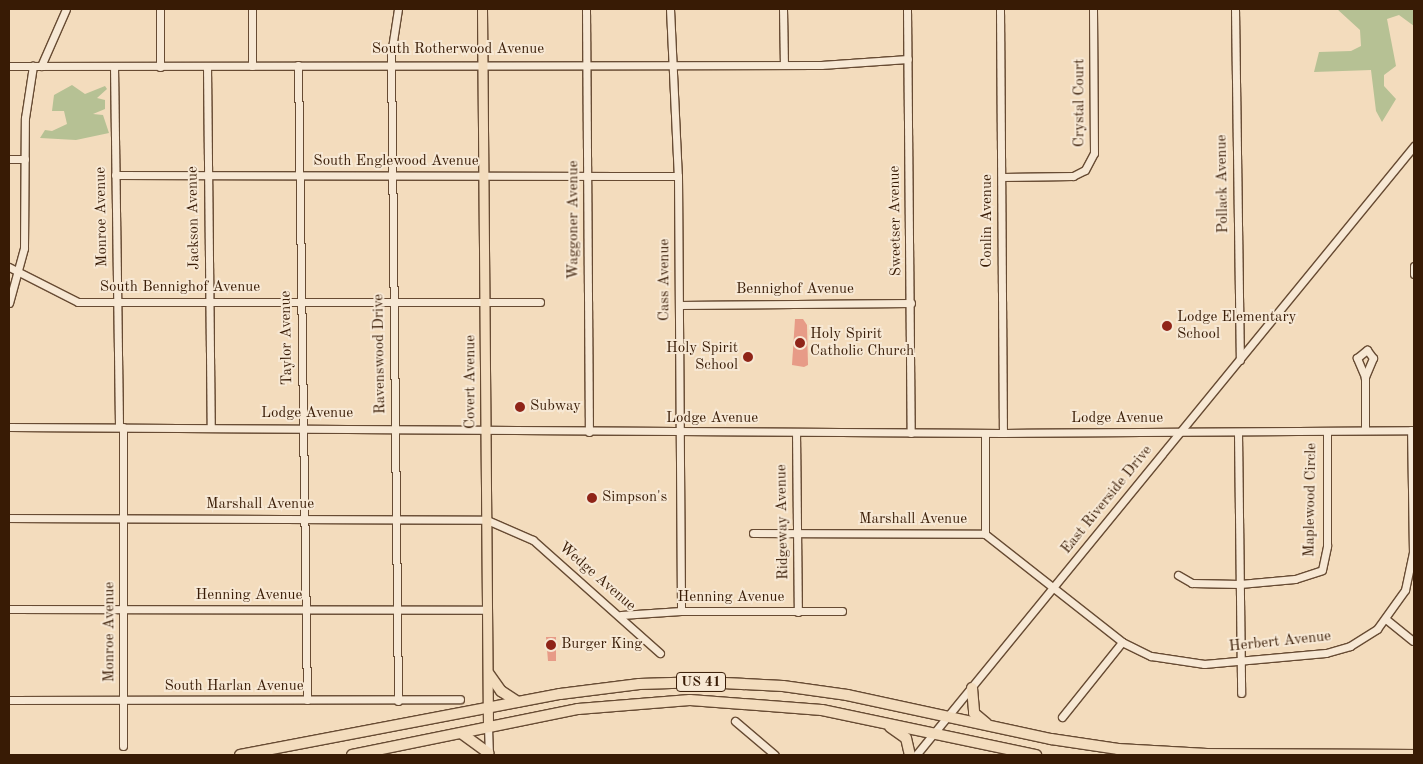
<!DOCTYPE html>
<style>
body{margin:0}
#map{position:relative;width:1423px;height:764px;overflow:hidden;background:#f3dcbd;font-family:"Old Standard TT",serif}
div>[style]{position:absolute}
.green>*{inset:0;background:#b6c194}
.building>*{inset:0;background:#e79b87}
.roads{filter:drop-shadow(1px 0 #674b33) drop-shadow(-1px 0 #674b33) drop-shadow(0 1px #674b33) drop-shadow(0 -1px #674b33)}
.minor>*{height:7px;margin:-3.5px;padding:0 3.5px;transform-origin:3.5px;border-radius:3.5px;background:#f7e8d4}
.major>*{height:9px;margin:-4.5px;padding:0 4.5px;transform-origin:4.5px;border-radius:4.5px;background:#f3dcbd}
.highway>*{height:10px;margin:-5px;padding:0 5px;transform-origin:5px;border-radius:5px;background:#f3dcbd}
.dots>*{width:14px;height:14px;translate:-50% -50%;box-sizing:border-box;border:2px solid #f7e8d4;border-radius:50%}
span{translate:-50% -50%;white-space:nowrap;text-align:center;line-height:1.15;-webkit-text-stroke:4px #f7e8d4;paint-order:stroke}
.shield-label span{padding:1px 4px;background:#f7e8d4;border:1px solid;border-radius:4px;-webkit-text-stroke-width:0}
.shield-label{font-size:14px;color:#381b05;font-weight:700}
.street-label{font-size:15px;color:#381b05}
.poi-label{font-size:15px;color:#381b05}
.left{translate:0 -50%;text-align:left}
.right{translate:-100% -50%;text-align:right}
.frame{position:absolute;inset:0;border:10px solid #381b05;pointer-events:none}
</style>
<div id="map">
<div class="green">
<i style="clip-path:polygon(1337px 9px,1414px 9px,1414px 26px,1399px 15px,1387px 19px,1396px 66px,1384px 75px,1384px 86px,1396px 99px,1382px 122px,1376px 111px,1371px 70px,1314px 72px,1319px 52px,1351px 51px,1361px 46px,1360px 30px)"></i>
<i style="clip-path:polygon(72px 85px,85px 94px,105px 86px,107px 89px,97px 98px,105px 100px,105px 109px,93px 114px,103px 115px,109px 133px,76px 140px,40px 138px,45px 130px,52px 131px,67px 124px,64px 111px,52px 111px,54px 95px)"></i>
</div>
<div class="building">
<i style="clip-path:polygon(795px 319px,803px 319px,807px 325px,808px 365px,804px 367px,792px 365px)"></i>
<i style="clip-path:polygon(546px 637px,556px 637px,556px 661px,548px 661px)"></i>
</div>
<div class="roads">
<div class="minor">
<i style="left:160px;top:9px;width:58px;rotate:90deg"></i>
<i style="left:252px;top:9px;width:57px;rotate:90deg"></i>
<i style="left:398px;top:9px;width:46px;rotate:98.8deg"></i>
<i style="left:391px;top:54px;width:647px;rotate:89.38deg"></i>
<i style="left:586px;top:9px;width:423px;rotate:89.6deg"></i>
<i style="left:670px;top:9px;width:167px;rotate:87.3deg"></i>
<i style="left:678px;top:176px;width:435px;rotate:89.6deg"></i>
<i style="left:783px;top:9px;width:55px;rotate:89deg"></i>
<i style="left:907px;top:9px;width:424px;rotate:89.5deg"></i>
<i style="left:1000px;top:9px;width:424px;rotate:89.6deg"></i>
<i style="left:1235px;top:9px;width:351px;rotate:89.2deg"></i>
<i style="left:298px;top:65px;width:635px;rotate:89.19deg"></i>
<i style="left:9px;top:66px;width:812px;rotate:-0.07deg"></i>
<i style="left:821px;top:65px;width:87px;rotate:-3.9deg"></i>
<i style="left:41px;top:66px;width:62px;rotate:-66.3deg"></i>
<i style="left:114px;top:66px;width:361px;rotate:89.2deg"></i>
<i style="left:207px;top:67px;width:361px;rotate:89.4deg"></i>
<i style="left:9px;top:159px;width:16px"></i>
<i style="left:115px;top:175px;width:563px;rotate:0.1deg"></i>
<i style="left:1002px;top:177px;width:71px;rotate:-0.8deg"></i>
<i style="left:1073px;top:176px;width:13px;rotate:-27deg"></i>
<i style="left:1085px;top:170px;width:19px;rotate:-62deg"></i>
<i style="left:1094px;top:153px;width:144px;rotate:-90.4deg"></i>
<i style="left:1414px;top:266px;width:8px;rotate:90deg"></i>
<i style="left:9px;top:267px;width:77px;rotate:26.9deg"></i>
<i style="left:78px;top:302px;width:462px"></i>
<i style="left:9px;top:303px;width:57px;rotate:-74.7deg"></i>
<i style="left:24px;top:248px;width:130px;rotate:-89.6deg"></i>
<i style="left:25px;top:118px;width:53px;rotate:-81.3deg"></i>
<i style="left:679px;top:305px;width:232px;rotate:-0.5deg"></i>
<i style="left:1365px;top:377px;width:21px;rotate:-113deg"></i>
<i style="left:1357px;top:358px;width:13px;rotate:-39deg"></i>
<i style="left:1367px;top:350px;width:10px;rotate:53deg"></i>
<i style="left:1373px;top:358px;width:21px;rotate:113deg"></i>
<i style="left:1365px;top:377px;width:53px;rotate:90deg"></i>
<i style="left:9px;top:427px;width:994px;rotate:0.35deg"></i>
<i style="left:1003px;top:433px;width:411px;rotate:-0.4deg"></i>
<i style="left:123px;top:427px;width:319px;rotate:90deg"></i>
<i style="left:796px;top:432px;width:180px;rotate:89.4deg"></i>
<i style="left:985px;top:433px;width:101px;rotate:90deg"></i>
<i style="left:1238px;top:433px;width:260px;rotate:89.3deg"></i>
<i style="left:9px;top:518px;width:478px;rotate:0.2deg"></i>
<i style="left:487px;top:520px;width:50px;rotate:23.5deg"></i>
<i style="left:533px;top:540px;width:170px;rotate:41.7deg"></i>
<i style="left:753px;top:533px;width:232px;rotate:0.2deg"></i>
<i style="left:985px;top:534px;width:174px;rotate:38.2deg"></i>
<i style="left:1122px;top:642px;width:32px;rotate:26deg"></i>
<i style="left:1151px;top:656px;width:54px;rotate:8.6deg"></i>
<i style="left:1204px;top:664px;width:122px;rotate:-5.2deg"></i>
<i style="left:1326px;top:653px;width:25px;rotate:-16deg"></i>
<i style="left:1350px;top:646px;width:32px;rotate:-32deg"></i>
<i style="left:1377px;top:629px;width:48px;rotate:-54.3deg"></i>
<i style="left:1405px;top:590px;width:38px;rotate:-78deg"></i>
<i style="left:1413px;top:553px;width:123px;rotate:-90.9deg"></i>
<i style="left:1178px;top:575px;width:16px;rotate:30deg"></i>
<i style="left:1192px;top:583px;width:48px;rotate:1.2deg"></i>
<i style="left:1240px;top:584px;width:55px;rotate:-5.2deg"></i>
<i style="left:1295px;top:579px;width:28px;rotate:-18deg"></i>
<i style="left:1322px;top:570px;width:25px;rotate:-78deg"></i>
<i style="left:1327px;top:546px;width:115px;rotate:-90deg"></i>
<i style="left:9px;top:609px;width:479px;rotate:0.1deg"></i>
<i style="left:621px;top:615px;width:60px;rotate:-3.8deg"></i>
<i style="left:681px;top:611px;width:161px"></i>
<i style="left:1387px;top:620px;width:33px;rotate:39deg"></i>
<i style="left:9px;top:700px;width:451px;rotate:-0.1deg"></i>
<i style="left:1062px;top:717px;width:96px;rotate:-51.3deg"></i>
<i style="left:735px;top:721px;width:52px;rotate:40.4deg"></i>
<i style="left:488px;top:727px;width:28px;rotate:88deg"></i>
<i style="left:916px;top:755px;width:787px;rotate:-50.73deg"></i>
</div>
<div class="major">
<i style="left:482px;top:9px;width:718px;rotate:89.52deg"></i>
</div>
<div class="highway">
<i style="left:489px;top:674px;width:21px;rotate:55deg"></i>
<i style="left:501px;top:691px;width:20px;rotate:33deg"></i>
<i style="left:972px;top:688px;width:25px;rotate:85deg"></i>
<i style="left:974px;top:713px;width:16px;rotate:40deg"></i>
<i style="left:890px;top:727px;width:19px;rotate:35deg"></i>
<i style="left:906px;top:738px;width:17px;rotate:77deg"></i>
<i style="left:461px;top:733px;width:34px;rotate:36deg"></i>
<i style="left:240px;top:755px;width:326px;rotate:-10.8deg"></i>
<i style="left:560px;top:694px;width:80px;rotate:-7.2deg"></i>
<i style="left:639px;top:684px;width:65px;rotate:-1.8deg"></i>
<i style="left:704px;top:682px;width:79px;rotate:2.9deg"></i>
<i style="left:783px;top:686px;width:65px;rotate:8deg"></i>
<i style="left:847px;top:695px;width:209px;rotate:12.2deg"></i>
<i style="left:1051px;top:739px;width:68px;rotate:8.5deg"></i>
<i style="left:1118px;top:749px;width:89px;rotate:3.2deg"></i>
<i style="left:1207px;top:754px;width:207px;rotate:0.3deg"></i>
<i style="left:352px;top:755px;width:231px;rotate:-11.5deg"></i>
<i style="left:578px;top:709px;width:112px;rotate:-4.6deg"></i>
<i style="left:690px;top:700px;width:132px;rotate:4.3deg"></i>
<i style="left:822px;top:710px;width:219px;rotate:11.9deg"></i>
</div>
</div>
<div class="dots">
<i style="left:1167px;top:326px;background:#8f2418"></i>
<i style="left:800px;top:343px;background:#8f2418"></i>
<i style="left:748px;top:357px;background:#8f2418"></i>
<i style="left:520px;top:407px;background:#8f2418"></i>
<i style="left:592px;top:498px;background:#8f2418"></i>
<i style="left:551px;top:645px;background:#8f2418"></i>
</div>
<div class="shield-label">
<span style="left:701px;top:682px">US 41</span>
</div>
<div class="street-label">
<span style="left:458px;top:50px">South Rotherwood Avenue</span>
<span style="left:1080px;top:103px;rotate:-90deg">Crystal Court</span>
<span style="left:396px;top:162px">South Englewood Avenue</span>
<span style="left:1223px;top:184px;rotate:-91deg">Pollack Avenue</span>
<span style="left:102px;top:217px;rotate:-91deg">Monroe Avenue</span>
<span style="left:194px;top:218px;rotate:-91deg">Jackson Avenue</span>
<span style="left:574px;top:220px;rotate:-90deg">Waggoner Avenue</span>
<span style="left:896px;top:221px;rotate:-91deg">Sweetser Avenue</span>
<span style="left:988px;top:221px;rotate:-90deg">Conlin Avenue</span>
<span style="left:665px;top:280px;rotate:-90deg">Cass Avenue</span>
<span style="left:180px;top:288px">South Bennighof Avenue</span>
<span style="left:795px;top:290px">Bennighof Avenue</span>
<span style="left:287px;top:338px;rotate:-91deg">Taylor Avenue</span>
<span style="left:380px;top:354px;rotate:-91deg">Ravenswood Drive</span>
<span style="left:471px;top:382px;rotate:-90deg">Covert Avenue</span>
<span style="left:307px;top:414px">Lodge Avenue</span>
<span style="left:712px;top:419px">Lodge Avenue</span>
<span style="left:1117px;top:419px">Lodge Avenue</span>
<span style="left:1107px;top:500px;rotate:-51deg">East Riverside Drive</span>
<span style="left:1311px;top:500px;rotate:-89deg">Maplewood Circle</span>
<span style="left:260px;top:505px">Marshall Avenue</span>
<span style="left:913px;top:520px">Marshall Avenue</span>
<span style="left:783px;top:522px;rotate:-91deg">Ridgeway Avenue</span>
<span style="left:597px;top:577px;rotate:41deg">Wedge Avenue</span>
<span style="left:249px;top:596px">Henning Avenue</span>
<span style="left:731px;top:598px">Henning Avenue</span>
<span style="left:110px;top:632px;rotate:-90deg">Monroe Avenue</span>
<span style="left:1280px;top:642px;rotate:-6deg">Herbert Avenue</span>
<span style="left:234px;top:687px">South Harlan Avenue</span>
</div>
<div class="poi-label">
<span class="left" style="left:1177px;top:326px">Lodge Elementary<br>School</span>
<span class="left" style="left:810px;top:343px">Holy Spirit<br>Catholic Church</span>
<span class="right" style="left:738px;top:357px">Holy Spirit<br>School</span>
<span class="left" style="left:530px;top:407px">Subway</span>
<span class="left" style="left:602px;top:498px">Simpson's</span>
<span class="left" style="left:561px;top:645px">Burger King</span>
</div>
<div class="frame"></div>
</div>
